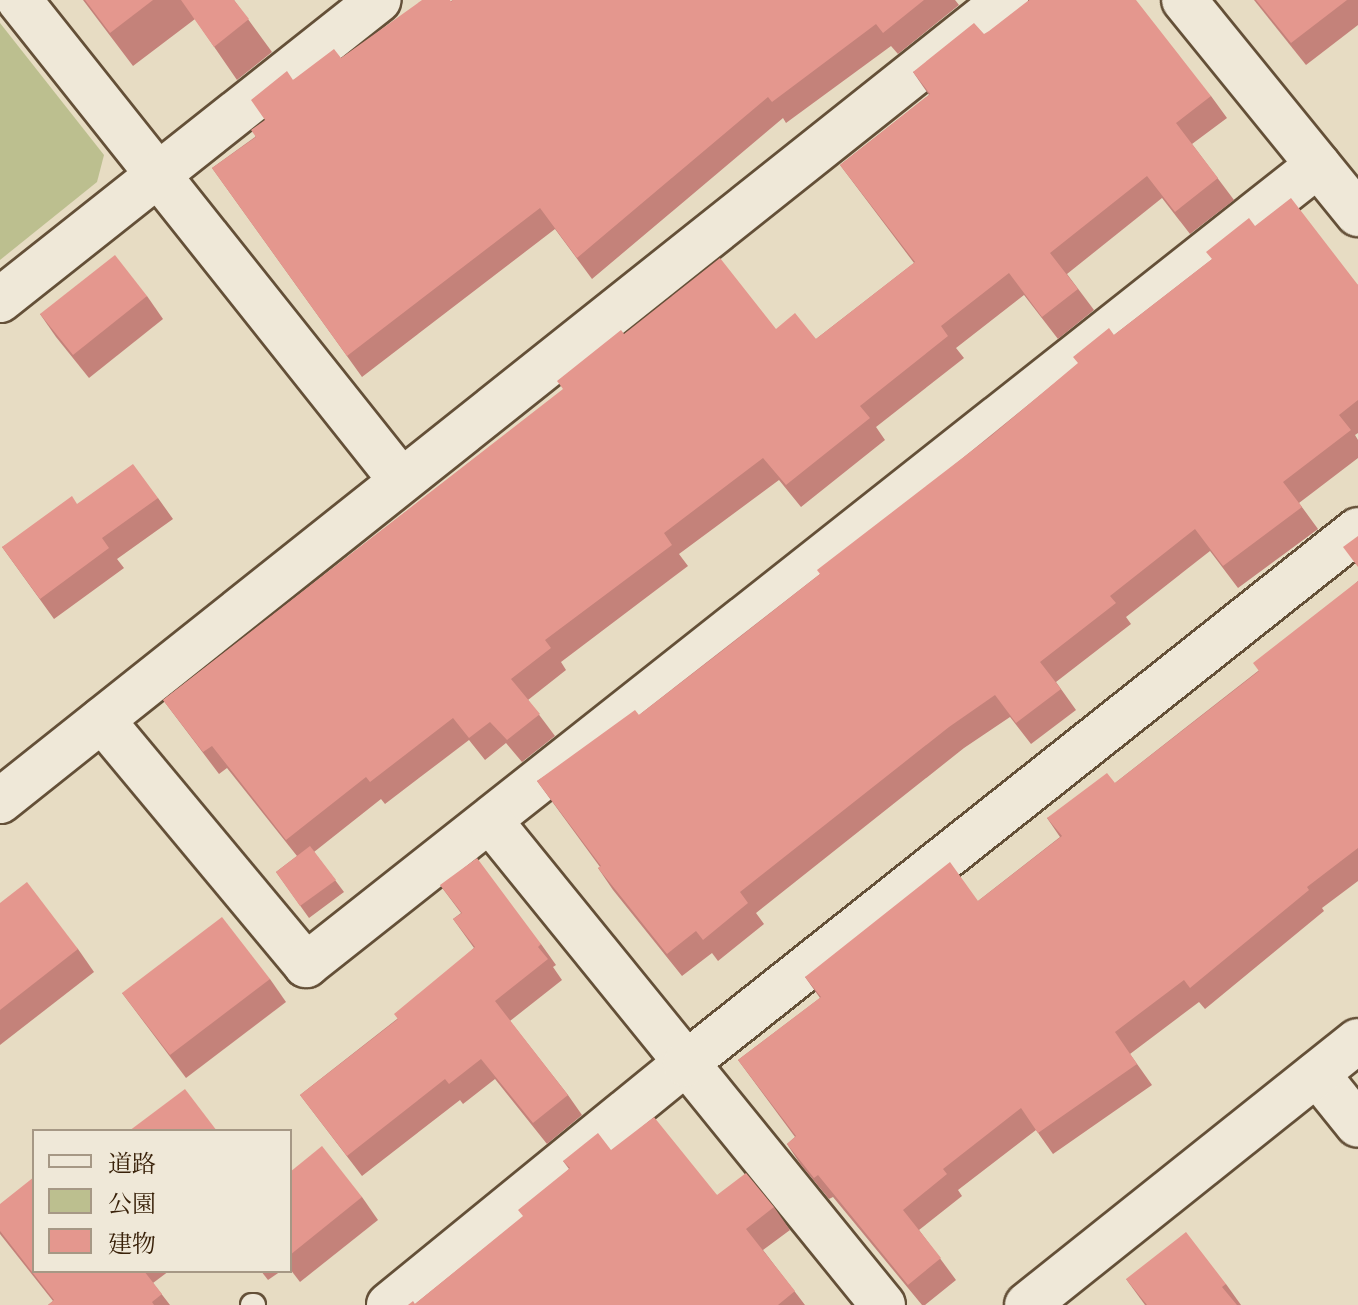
<!DOCTYPE html>
<meta charset="utf-8">
<style>
body{margin:0}
#map{position:relative;width:1358px;height:1305px;overflow:hidden;background:#e7dcc3;font-family:"Libre Caslon Text","Noto Serif JP",serif}
div>[style]{position:absolute}
.green>*{inset:0;background:#bcbf8f}
.roads{filter:drop-shadow(2px 0 #645038) drop-shadow(-2px 0 #645038) drop-shadow(0 2px #645038) drop-shadow(0 -2px #645038)}
.service>*{height:22px;margin:-11px;padding:0 11px;transform-origin:11px;border-radius:11px;background:#efe8d8}
.minor>*{height:44px;margin:-22px;padding:0 22px;transform-origin:22px;border-radius:22px;background:#efe8d8}
.wall>*{inset:0;background:#c4827a}
.building>*{inset:0;background:#e4978e}
span{translate:-50% -50%;white-space:nowrap;text-align:center;line-height:1.15;-webkit-text-stroke:6px #efe8d8;paint-order:stroke}
.legend{position:absolute;left:32px;top:1129px;width:260px;height:144px;box-sizing:border-box;background:#efe8d8;border:2px solid #a69885;margin:0;padding:10px 14px;list-style:none;font-size:24px;color:#392109}
.legend li{display:flex;align-items:center;gap:16px;height:40px}
.legend b{width:40px;border:2px solid #a69885}
</style>
<div id="map">
<div class="green">
<i style="clip-path:polygon(0 23px,104px 155px,97px 182px,0 260px)"></i>
</div>
<div class="roads">
<div class="service">
<i style="left:252px;top:1305px;width:2px"></i>
</div>
<div class="minor">
<i style="left:19px;top:0;width:612px;rotate:51.5deg"></i>
<i style="left:1184px;top:0;width:276px;rotate:50.9deg"></i>
<i style="left:0;top:300px;width:483px;rotate:-38.4deg"></i>
<i style="left:102px;top:720px;width:319px;rotate:50.2deg"></i>
<i style="left:306px;top:965px;width:1290px;rotate:-38.33deg"></i>
<i style="left:0;top:801px;width:1286px;rotate:-38.53deg"></i>
<i style="left:491px;top:822px;width:622px;rotate:50.94deg"></i>
<i style="left:1317px;top:1074px;width:65px;rotate:51.2deg"></i>
<i style="left:389px;top:1305px;width:382px;rotate:-39.2deg"></i>
<i style="left:685px;top:1064px;width:859px;rotate:-38.43deg"></i>
<i style="left:1027px;top:1305px;width:423px;rotate:-38.6deg"></i>
</div>
</div>
<div class="wall">
<i style="clip-path:polygon(83px 0,234px 0,272px 52px,237px 80px,195px 19px,133px 66px)"></i>
<i style="clip-path:polygon(453px 0,955px 0,959px 5px,898px 54px,891px 46px,786px 123px,783px 118px,592px 279px,555px 229px,362px 377px,212px 168px,255px 137px,265px 120px,293px 80px,341px 58px)"></i>
<i style="clip-path:polygon(1254px 0,1358px 0,1358px 25px,1306px 65px)"></i>
<i style="clip-path:polygon(984px 34px,1211px 96px,1227px 118px,1192px 144px,1234px 200px,1190px 234px,1162px 198px,1067px 274px,1094px 310px,1058px 339px,1024px 295px,956px 348px,964px 358px,876px 427px,885px 440px,801px 507px,779px 480px,679px 554px,688px 566px,561px 662px,566px 670px,528px 700px,555px 736px,522px 762px,506px 743px,485px 760px,469px 740px,385px 804px,381px 799px,314px 852px,344px 892px,309px 918px,276px 872px,297px 856px,227px 768px,219px 774px,163px 700px,563px 390px,624px 334px,776px 329px,816px 339px,914px 263px,840px 165px,929px 95px,913px 72px)"></i>
<i style="clip-path:polygon(1255px 226px,1358px 285px,1358px 433px,1355px 435px,1358px 440px,1358px 458px,1299px 503px,1318px 529px,1238px 588px,1210px 551px,1126px 617px,1131px 624px,1056px 682px,1076px 710px,1031px 744px,1010px 717px,964px 748px,756px 913px,764px 924px,718px 961px,712px 953px,682px 976px,613px 890px,598px 868px,600px 867px,537px 781px,639px 715px,820px 574px,1114px 335px)"></i>
<i style="clip-path:polygon(147px 296px,163px 319px,89px 378px,56px 337px,40px 314px)"></i>
<i style="clip-path:polygon(158px 498px,173px 519px,117px 559px,124px 568px,54px 619px,2px 547px,77px 504px)"></i>
<i style="clip-path:polygon(1358px 581px,1358px 881px,1322px 908px,1324px 911px,1205px 1009px,1199px 1002px,1130px 1054px,1152px 1085px,1053px 1154px,1036px 1130px,958px 1190px,962px 1196px,919px 1230px,956px 1280px,925px 1305px,922px 1305px,833px 1197px,829px 1199px,801px 1165px,787px 1144px,795px 1137px,738px 1060px,820px 998px,805px 977px,978px 901px,1060px 837px,1047px 818px,1115px 783px,1258px 671px)"></i>
<i style="clip-path:polygon(440px 885px,541px 944px,556px 965px,553px 967px,562px 980px,510px 1021px,568px 1095px,582px 1115px,547px 1144px,495px 1079px,463px 1104px,460px 1100px,362px 1176px,300px 1095px,397px 1019px,474px 948px,453px 919px,461px 913px)"></i>
<i style="clip-path:polygon(0 903px,78px 949px,94px 972px,0 1045px)"></i>
<i style="clip-path:polygon(270px 979px,286px 1002px,186px 1078px,122px 993px)"></i>
<i style="clip-path:polygon(611px 1150px,717px 1195px,774px 1207px,790px 1230px,763px 1250px,805px 1305px,408px 1305px,415px 1304px,523px 1217px,569px 1169px,563px 1161px)"></i>
<i style="clip-path:polygon(290px 1172px,362px 1197px,378px 1220px,300px 1282px,290px 1269px)"></i>
<i style="clip-path:polygon(0 1204px,34px 1271px,169px 1271px,153px 1283px,170px 1305px,48px 1305px,53px 1301px,0 1234px)"></i>
<i style="clip-path:polygon(261px 1271px,281px 1271px,268px 1280px)"></i>
<i style="clip-path:polygon(1126px 1279px,1226px 1284px,1241px 1305px,1145px 1305px)"></i>
</div>
<div class="building">
<i style="clip-path:polygon(85px 0,153px 0,110px 33px)"></i>
<i style="clip-path:polygon(181px 0,234px 0,249px 19px,214px 47px)"></i>
<i style="clip-path:polygon(422px 0,450px 0,451px 2px,453px 0,924px 0,883px 33px,876px 24px,772px 102px,768px 97px,577px 258px,540px 208px,347px 356px,212px 168px,256px 137px,251px 130px,265px 120px,251px 100px,287px 71px,293px 80px,334px 49px,341px 58px)"></i>
<i style="clip-path:polygon(1029px 0,1136px 0,1211px 96px,1176px 123px,1218px 178px,1175px 212px,1147px 176px,1050px 253px,1078px 289px,1042px 317px,1009px 273px,941px 326px,948px 336px,860px 406px,870px 418px,786px 485px,763px 458px,664px 533px,672px 545px,545px 640px,551px 648px,511px 679px,540px 714px,507px 740px,490px 722px,469px 738px,453px 718px,370px 782px,366px 777px,286px 840px,212px 746px,203px 752px,163px 700px,563px 389px,557px 381px,621px 330px,624px 334px,720px 258px,776px 329px,795px 313px,816px 339px,915px 262px,840px 165px,930px 94px,913px 72px,974px 23px,984px 34px,989px 31px)"></i>
<i style="clip-path:polygon(1256px 0,1347px 0,1291px 43px)"></i>
<i style="clip-path:polygon(1291px 198px,1358px 285px,1358px 400px,1339px 415px,1351px 430px,1283px 482px,1302px 507px,1223px 566px,1195px 529px,1110px 596px,1116px 603px,1040px 662px,1061px 689px,1016px 723px,995px 695px,949px 727px,740px 892px,748px 903px,703px 940px,696px 931px,667px 954px,598px 868px,601px 866px,537px 781px,635px 710px,639px 715px,722px 651px,820px 574px,817px 570px,991px 436px,1078px 363px,1073px 357px,1109px 328px,1114px 335px,1212px 259px,1206px 252px,1249px 218px,1255px 226px)"></i>
<i style="clip-path:polygon(115px 255px,147px 296px,73px 355px,40px 314px)"></i>
<i style="clip-path:polygon(133px 464px,158px 498px,102px 538px,109px 548px,40px 599px,2px 547px,72px 496px,77px 504px)"></i>
<i style="clip-path:polygon(1358px 536px,1358px 567px,1343px 547px)"></i>
<i style="clip-path:polygon(1358px 581px,1358px 848px,1307px 887px,1309px 890px,1190px 988px,1184px 980px,1115px 1032px,1137px 1064px,1038px 1133px,1021px 1108px,943px 1169px,947px 1174px,903px 1210px,941px 1258px,908px 1285px,818px 1175px,814px 1178px,787px 1144px,796px 1136px,738px 1060px,821px 997px,805px 977px,950px 862px,978px 901px,1062px 836px,1047px 818px,1107px 773px,1115px 783px,1259px 671px,1253px 663px)"></i>
<i style="clip-path:polygon(310px 846px,336px 880px,300px 906px,276px 872px)"></i>
<i style="clip-path:polygon(477px 858px,541px 944px,538px 947px,548px 959px,495px 1001px,568px 1095px,533px 1123px,481px 1059px,449px 1084px,445px 1079px,347px 1156px,300px 1095px,398px 1019px,394px 1014px,475px 947px,453px 919px,462px 913px,440px 885px)"></i>
<i style="clip-path:polygon(27px 882px,78px 949px,0 1010px,0 903px)"></i>
<i style="clip-path:polygon(222px 917px,270px 979px,170px 1055px,122px 993px)"></i>
<i style="clip-path:polygon(185px 1089px,217px 1131px,129px 1131px)"></i>
<i style="clip-path:polygon(654px 1117px,717px 1195px,746px 1173px,774px 1207px,746px 1229px,795px 1291px,778px 1305px,408px 1305px,413px 1301px,415px 1304px,523px 1216px,518px 1210px,570px 1168px,563px 1161px,598px 1133px,611px 1150px)"></i>
<i style="clip-path:polygon(322px 1146px,362px 1197px,290px 1255px,290px 1172px)"></i>
<i style="clip-path:polygon(34px 1177px,34px 1271px,144px 1271px,162px 1294px,152px 1302px,154px 1305px,48px 1305px,54px 1300px,0 1231px,0 1204px)"></i>
<i style="clip-path:polygon(1186px 1232px,1226px 1284px,1222px 1287px,1237px 1305px,1147px 1305px,1126px 1279px)"></i>
</div>
<ul class="legend">
<li><b style="height:10px;background:#efe8d8"></b>道路</li>
<li><b style="height:22px;background:#bcbf8f"></b>公園</li>
<li><b style="height:22px;background:#e4978e"></b>建物</li>
</ul>
</div>
